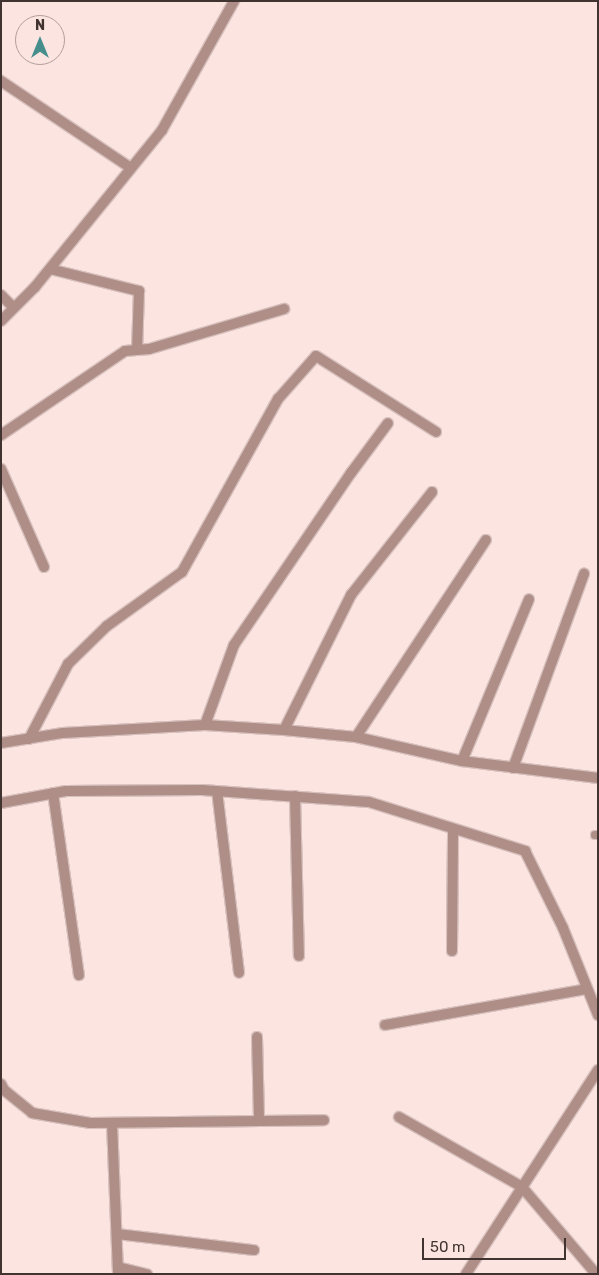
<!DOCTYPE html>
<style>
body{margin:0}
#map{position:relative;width:599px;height:1275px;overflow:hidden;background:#fce5e1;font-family:Rubik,sans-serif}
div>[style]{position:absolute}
.roads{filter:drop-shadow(1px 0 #d7c1be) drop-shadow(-1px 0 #d7c1be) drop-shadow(0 1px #d7c1be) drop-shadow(0 -1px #d7c1be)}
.service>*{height:8px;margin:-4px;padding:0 4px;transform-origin:4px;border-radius:4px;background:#af8e87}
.minor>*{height:10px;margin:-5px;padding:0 5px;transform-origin:5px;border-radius:5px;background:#af8e87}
.tertiary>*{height:10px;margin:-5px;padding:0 5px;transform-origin:5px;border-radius:5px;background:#af8e87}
span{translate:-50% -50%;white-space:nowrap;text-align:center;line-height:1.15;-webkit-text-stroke:5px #fce5e1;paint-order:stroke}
.frame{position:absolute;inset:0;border:2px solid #413330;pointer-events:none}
.north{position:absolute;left:15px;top:15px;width:50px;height:50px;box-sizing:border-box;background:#fce5e1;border:1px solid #b19e9a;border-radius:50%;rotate:0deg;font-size:14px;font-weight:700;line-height:20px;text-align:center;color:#413330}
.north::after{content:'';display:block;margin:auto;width:18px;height:22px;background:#468e8c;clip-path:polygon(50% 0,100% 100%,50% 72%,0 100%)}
.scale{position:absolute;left:422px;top:1238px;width:144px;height:22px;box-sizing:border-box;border:2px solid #413330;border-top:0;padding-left:6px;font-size:15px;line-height:18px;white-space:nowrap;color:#413330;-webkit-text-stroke:4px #fce5e1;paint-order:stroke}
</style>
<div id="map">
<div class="roads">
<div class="service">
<i style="left:595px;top:835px;width:3px"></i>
</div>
<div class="minor">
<i style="left:1px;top:81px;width:156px;rotate:33.8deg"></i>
<i style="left:50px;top:269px;width:92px;rotate:13.9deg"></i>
<i style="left:139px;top:291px;width:59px;rotate:91.9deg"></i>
<i style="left:1px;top:295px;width:18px;rotate:45deg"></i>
<i style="left:1px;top:435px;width:150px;rotate:-34.1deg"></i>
<i style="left:125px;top:351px;width:24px;rotate:-5deg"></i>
<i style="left:149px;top:349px;width:141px;rotate:-16.5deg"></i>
<i style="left:1px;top:469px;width:107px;rotate:66.3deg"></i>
<i style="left:205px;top:725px;width:85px;rotate:-70.1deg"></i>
<i style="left:234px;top:645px;width:208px;rotate:-55.8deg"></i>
<i style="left:351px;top:473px;width:62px;rotate:-53.5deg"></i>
<i style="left:284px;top:730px;width:151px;rotate:-63.6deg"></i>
<i style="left:351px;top:595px;width:131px;rotate:-51.8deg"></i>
<i style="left:356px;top:737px;width:236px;rotate:-56.6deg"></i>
<i style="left:29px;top:739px;width:85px;rotate:-62.5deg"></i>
<i style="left:68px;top:664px;width:54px;rotate:-44.3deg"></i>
<i style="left:107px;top:626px;width:92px;rotate:-35.8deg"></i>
<i style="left:182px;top:572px;width:198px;rotate:-61deg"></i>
<i style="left:278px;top:399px;width:57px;rotate:-48.5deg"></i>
<i style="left:316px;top:356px;width:142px;rotate:32.3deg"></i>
<i style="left:1px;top:743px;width:63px;rotate:-9.2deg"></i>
<i style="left:63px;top:733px;width:142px;rotate:-3.2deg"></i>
<i style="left:205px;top:725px;width:79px;rotate:3.6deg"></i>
<i style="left:284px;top:730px;width:72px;rotate:5.6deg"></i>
<i style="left:356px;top:737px;width:109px;rotate:12.8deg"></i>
<i style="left:462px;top:761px;width:137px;rotate:7.1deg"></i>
<i style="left:462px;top:761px;width:175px;rotate:-67.5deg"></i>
<i style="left:513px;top:768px;width:207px;rotate:-69.9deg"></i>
<i style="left:217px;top:791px;width:183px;rotate:83.1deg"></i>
<i style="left:53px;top:793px;width:184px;rotate:81.9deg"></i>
<i style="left:295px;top:796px;width:160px;rotate:88.6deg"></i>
<i style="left:1px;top:803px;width:66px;rotate:-10.5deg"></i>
<i style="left:66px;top:791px;width:136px;rotate:-0.4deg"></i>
<i style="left:202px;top:790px;width:167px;rotate:4.1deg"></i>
<i style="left:369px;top:802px;width:164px;rotate:17.4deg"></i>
<i style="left:525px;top:851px;width:86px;rotate:63.7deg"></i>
<i style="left:563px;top:928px;width:94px;rotate:68.1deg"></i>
<i style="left:452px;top:951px;width:122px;rotate:-89.5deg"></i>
<i style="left:385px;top:1025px;width:205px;rotate:-10.1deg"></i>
<i style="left:257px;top:1037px;width:84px;rotate:88.6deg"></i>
<i style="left:1px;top:1084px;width:7px;rotate:63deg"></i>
<i style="left:4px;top:1090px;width:36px;rotate:39deg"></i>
<i style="left:32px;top:1113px;width:59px;rotate:9.8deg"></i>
<i style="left:90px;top:1123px;width:234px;rotate:-0.7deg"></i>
<i style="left:399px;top:1117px;width:142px;rotate:29.6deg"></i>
<i style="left:522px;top:1187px;width:114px;rotate:49.6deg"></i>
<i style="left:112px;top:1123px;width:151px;rotate:87.7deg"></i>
<i style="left:117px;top:1234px;width:138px;rotate:6.7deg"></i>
<i style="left:118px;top:1267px;width:30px;rotate:14deg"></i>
<i style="left:466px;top:1274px;width:243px;rotate:-57.1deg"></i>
</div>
<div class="tertiary">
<i style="left:1px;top:321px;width:48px;rotate:-45deg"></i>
<i style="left:35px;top:287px;width:202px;rotate:-51deg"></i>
<i style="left:162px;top:130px;width:148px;rotate:-60.8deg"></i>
</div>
</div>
<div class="frame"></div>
<div class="north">N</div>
<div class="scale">50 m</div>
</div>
